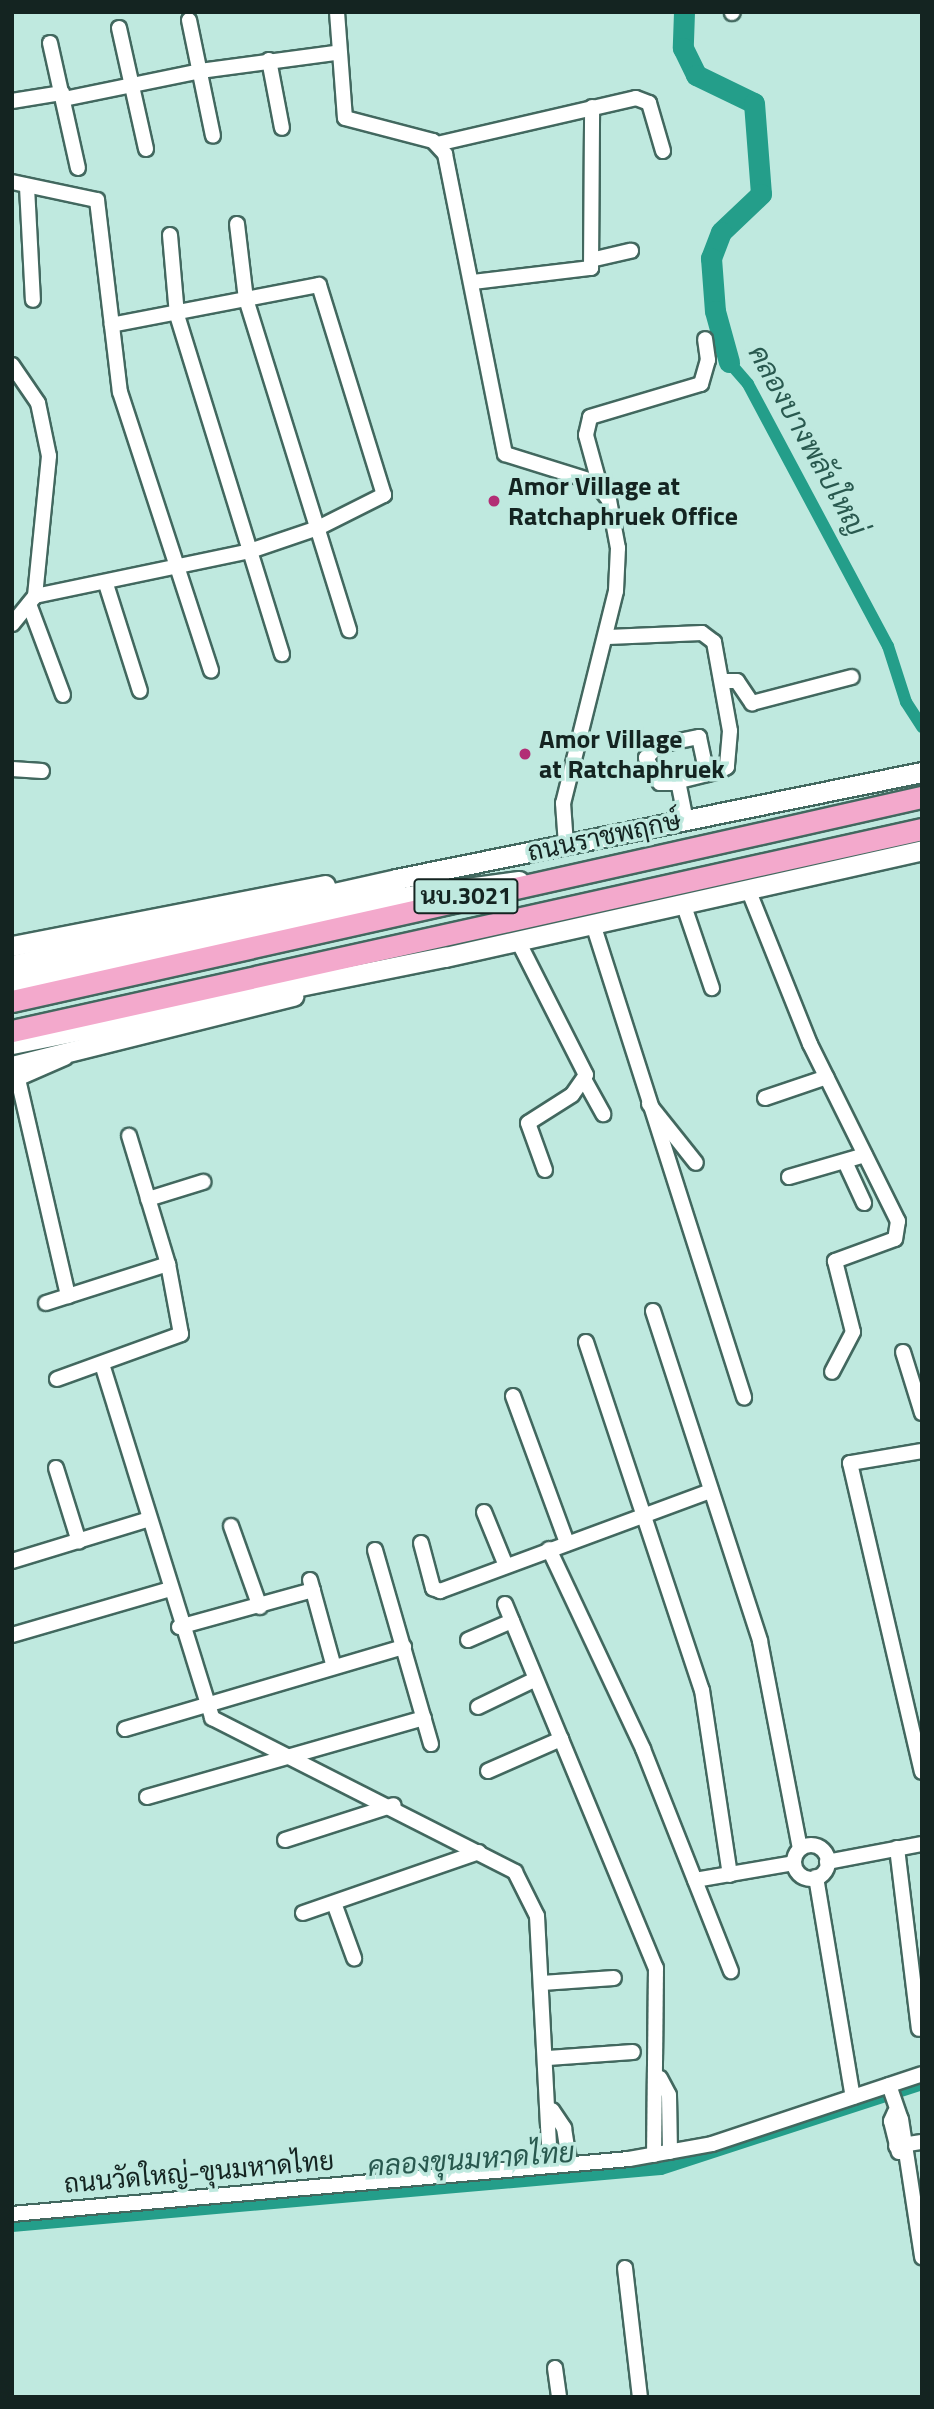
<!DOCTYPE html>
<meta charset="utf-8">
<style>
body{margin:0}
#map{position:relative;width:934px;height:2409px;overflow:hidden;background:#bfe9df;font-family:"Titillium Web",Sarabun,sans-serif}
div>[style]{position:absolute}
.canal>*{height:12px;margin:-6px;padding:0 6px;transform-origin:6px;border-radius:6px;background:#249e8a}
.river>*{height:21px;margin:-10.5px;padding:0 10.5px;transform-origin:10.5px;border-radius:10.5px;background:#249e8a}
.roads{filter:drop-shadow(2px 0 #42685f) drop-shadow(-2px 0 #42685f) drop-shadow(0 2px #42685f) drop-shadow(0 -2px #42685f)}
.street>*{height:14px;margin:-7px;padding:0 7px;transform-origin:7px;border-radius:7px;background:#fff}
.street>.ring{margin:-7px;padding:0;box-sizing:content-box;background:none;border:14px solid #fff;border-radius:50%}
.secondary>*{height:19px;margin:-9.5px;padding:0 9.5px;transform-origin:9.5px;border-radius:9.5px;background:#fff}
.primary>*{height:21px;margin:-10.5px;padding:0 10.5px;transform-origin:10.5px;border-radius:10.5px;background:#f3a9cc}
.dots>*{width:19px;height:19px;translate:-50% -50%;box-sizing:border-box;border:4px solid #bfe9df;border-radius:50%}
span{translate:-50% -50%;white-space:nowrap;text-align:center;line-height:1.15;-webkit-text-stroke:7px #bfe9df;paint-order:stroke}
.shield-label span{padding:2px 5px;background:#bfe9df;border:2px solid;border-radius:5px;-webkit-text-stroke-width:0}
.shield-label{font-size:24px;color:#142421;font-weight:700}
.poi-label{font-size:26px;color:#142421;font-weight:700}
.left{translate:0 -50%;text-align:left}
.street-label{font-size:26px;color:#142421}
.water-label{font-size:28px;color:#29594f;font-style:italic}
.frame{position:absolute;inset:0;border:14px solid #142421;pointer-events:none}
</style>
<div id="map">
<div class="canal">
<i style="left:729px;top:362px;width:29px;rotate:49deg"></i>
<i style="left:748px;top:384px;width:297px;rotate:61.9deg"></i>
<i style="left:888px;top:646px;width:59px;rotate:72.2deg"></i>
<i style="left:906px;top:702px;width:30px;rotate:57deg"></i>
<i style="left:12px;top:2226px;width:651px;rotate:-5.02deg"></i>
<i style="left:661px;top:2169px;width:274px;rotate:-18deg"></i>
</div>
<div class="river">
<i style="left:684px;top:12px;width:36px;rotate:92deg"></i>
<i style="left:683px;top:48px;width:30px;rotate:64deg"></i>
<i style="left:696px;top:75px;width:64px;rotate:25.8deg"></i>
<i style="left:754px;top:103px;width:91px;rotate:85.6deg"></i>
<i style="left:761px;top:194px;width:55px;rotate:136.5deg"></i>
<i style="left:721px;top:232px;width:28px;rotate:111deg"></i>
<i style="left:711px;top:258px;width:53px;rotate:85.7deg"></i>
<i style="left:715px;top:311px;width:53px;rotate:74.6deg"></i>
</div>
<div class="roads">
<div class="street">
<i style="left:337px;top:12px;width:106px;rotate:85.7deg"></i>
<i style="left:345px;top:118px;width:91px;rotate:14.6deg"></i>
<i style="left:433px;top:141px;width:18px;rotate:47deg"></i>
<i style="left:445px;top:154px;width:306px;rotate:78.7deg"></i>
<i style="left:505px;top:454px;width:94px;rotate:17.3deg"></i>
<i style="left:595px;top:482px;width:23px;rotate:52deg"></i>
<i style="left:609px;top:500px;width:49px;rotate:79.4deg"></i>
<i style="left:618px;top:548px;width:43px;rotate:92.7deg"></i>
<i style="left:616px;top:591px;width:219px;rotate:104deg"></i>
<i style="left:563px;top:803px;width:42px;rotate:85.9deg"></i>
<i style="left:732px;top:13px;width:1px;rotate:-45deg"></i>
<i style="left:189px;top:20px;width:118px;rotate:78.3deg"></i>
<i style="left:119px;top:28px;width:124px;rotate:77.4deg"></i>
<i style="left:50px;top:43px;width:128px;rotate:77.4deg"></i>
<i style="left:269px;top:60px;width:69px;rotate:79.2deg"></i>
<i style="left:64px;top:99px;width:139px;rotate:-11.6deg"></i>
<i style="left:200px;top:71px;width:136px;rotate:-7.6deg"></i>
<i style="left:12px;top:101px;width:51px;rotate:-9.1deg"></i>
<i style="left:437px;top:144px;width:204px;rotate:-13deg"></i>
<i style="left:636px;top:98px;width:14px;rotate:21deg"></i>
<i style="left:649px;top:103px;width:50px;rotate:73.7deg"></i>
<i style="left:12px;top:182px;width:87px;rotate:12deg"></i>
<i style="left:97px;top:200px;width:193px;rotate:83.2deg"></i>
<i style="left:120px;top:392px;width:293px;rotate:71.9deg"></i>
<i style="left:27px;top:187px;width:113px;rotate:87deg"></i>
<i style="left:237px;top:224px;width:76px;rotate:83.2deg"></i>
<i style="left:246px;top:299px;width:347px;rotate:72.7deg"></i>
<i style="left:170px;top:235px;width:80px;rotate:85deg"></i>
<i style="left:177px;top:315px;width:355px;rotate:72.8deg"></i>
<i style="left:595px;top:259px;width:37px;rotate:-13deg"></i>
<i style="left:473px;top:282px;width:119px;rotate:-6.8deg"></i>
<i style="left:591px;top:268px;width:161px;rotate:-89.6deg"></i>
<i style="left:12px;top:365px;width:46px;rotate:55.6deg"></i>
<i style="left:38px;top:403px;width:54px;rotate:78.3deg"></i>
<i style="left:49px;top:456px;width:141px;rotate:95.7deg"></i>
<i style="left:35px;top:596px;width:36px;rotate:129deg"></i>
<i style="left:600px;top:486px;width:53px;rotate:-105.4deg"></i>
<i style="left:586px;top:435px;width:18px;rotate:-77deg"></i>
<i style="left:590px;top:417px;width:116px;rotate:-16.6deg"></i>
<i style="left:701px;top:384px;width:25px;rotate:-74deg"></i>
<i style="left:708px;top:360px;width:21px;rotate:-98deg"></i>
<i style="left:106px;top:584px;width:112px;rotate:72.4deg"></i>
<i style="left:35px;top:596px;width:220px;rotate:-11.8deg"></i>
<i style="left:250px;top:551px;width:72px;rotate:-18.7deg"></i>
<i style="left:318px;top:528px;width:74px;rotate:-26.6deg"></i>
<i style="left:384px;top:495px;width:220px;rotate:-107.2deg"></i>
<i style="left:319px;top:285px;width:211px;rotate:169.1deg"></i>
<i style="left:29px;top:604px;width:97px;rotate:69.5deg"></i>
<i style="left:608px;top:637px;width:94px;rotate:-2.4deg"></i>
<i style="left:702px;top:633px;width:15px;rotate:37deg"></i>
<i style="left:714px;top:642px;width:90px;rotate:79.8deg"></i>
<i style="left:730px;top:731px;width:36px;rotate:95deg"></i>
<i style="left:727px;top:767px;width:8px;rotate:150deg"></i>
<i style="left:720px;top:771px;width:50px;rotate:166.2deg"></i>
<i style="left:671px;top:783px;width:11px;rotate:180deg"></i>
<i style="left:660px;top:783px;width:29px;rotate:-119deg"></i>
<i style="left:646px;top:758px;width:18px;rotate:-45deg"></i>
<i style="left:659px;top:745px;width:41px;rotate:-11.3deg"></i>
<i style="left:699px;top:737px;width:38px;rotate:78deg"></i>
<i style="left:723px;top:681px;width:14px"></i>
<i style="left:737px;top:681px;width:27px;rotate:56deg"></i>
<i style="left:752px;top:703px;width:103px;rotate:-14.6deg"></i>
<i style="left:12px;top:769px;width:30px;rotate:4deg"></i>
<i style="left:678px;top:781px;width:41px;rotate:78.7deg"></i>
<i style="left:748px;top:889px;width:167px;rotate:68.2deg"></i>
<i style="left:810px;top:1044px;width:198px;rotate:63.6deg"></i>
<i style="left:898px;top:1221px;width:18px;rotate:99deg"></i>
<i style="left:895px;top:1239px;width:64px;rotate:159.9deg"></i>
<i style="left:835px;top:1261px;width:73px;rotate:75.8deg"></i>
<i style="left:853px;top:1332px;width:45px;rotate:117.7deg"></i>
<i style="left:683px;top:903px;width:90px;rotate:71.2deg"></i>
<i style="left:593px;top:924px;width:497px;rotate:72.3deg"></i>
<i style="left:518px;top:941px;width:150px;rotate:63.1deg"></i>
<i style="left:586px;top:1075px;width:24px;rotate:125deg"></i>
<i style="left:572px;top:1095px;width:52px;rotate:147.5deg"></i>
<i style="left:528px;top:1123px;width:50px;rotate:70.1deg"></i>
<i style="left:18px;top:1079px;width:223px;rotate:77deg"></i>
<i style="left:12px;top:1081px;width:58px;rotate:-23.5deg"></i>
<i style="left:585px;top:1081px;width:38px;rotate:61deg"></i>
<i style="left:765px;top:1098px;width:65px;rotate:-18.7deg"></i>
<i style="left:649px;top:1104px;width:75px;rotate:51.5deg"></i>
<i style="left:846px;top:1164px;width:43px;rotate:65.2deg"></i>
<i style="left:789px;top:1177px;width:79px;rotate:-16.1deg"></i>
<i style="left:148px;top:1199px;width:58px;rotate:-17.2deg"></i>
<i style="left:46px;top:1303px;width:128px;rotate:-17.7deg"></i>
<i style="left:653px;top:1311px;width:347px;rotate:72deg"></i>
<i style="left:760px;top:1641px;width:211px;rotate:79.1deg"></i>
<i style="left:586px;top:1342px;width:367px;rotate:71.6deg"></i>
<i style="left:702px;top:1690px;width:187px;rotate:81.4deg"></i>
<i style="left:903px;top:1352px;width:64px;rotate:72.7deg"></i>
<i style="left:102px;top:1364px;width:371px;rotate:72.7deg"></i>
<i style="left:212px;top:1718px;width:340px;rotate:26.9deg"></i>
<i style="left:515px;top:1872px;width:49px;rotate:63.4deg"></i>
<i style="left:537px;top:1916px;width:250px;rotate:87deg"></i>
<i style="left:57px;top:1379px;width:132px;rotate:-19.9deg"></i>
<i style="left:181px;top:1334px;width:71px;rotate:-100.5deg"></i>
<i style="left:168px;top:1264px;width:134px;rotate:-106.9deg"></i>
<i style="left:513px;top:1396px;width:157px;rotate:69.8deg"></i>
<i style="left:922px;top:1451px;width:73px;rotate:170.5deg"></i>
<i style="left:850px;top:1463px;width:317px;rotate:76.9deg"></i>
<i style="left:56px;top:1468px;width:77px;rotate:72.7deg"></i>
<i style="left:484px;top:1512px;width:58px;rotate:67.8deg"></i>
<i style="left:231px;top:1526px;width:86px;rotate:70.3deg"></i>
<i style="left:421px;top:1543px;width:47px;rotate:75.1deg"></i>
<i style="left:433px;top:1588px;width:8px;rotate:23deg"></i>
<i style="left:440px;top:1591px;width:289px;rotate:-20.3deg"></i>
<i style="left:549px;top:1549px;width:221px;rotate:64.8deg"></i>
<i style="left:643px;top:1749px;width:239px;rotate:68.4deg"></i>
<i style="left:375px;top:1550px;width:202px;rotate:73.9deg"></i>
<i style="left:12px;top:1561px;width:143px;rotate:-17deg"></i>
<i style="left:310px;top:1580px;width:90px;rotate:74.6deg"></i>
<i style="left:505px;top:1604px;width:394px;rotate:67.5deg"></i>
<i style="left:656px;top:1968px;width:187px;rotate:90.6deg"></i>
<i style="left:179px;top:1627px;width:139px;rotate:-15.4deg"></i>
<i style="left:12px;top:1635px;width:165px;rotate:-16.2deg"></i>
<i style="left:468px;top:1640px;width:48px;rotate:-23.4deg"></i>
<i style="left:478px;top:1707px;width:64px;rotate:-25.8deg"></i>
<i style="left:125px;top:1729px;width:291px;rotate:-16.4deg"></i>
<i style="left:488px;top:1771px;width:80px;rotate:-23.7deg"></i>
<i style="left:147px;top:1797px;width:288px;rotate:-15.9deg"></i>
<i style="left:285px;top:1840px;width:114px;rotate:-17.8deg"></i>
<i class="ring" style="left:794px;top:1845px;width:20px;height:20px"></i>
<i style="left:897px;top:1848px;width:182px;rotate:83.1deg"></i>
<i style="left:827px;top:1862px;width:97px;rotate:-10.7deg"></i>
<i style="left:816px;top:1877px;width:223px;rotate:80.5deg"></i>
<i style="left:695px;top:1880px;width:100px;rotate:-9.7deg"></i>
<i style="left:334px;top:1903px;width:59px;rotate:70deg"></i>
<i style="left:303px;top:1913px;width:186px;rotate:-19.1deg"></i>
<i style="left:542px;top:1983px;width:72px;rotate:-4deg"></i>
<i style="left:548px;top:2058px;width:85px;rotate:-4deg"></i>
<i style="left:660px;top:2078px;width:19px;rotate:62deg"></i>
<i style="left:669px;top:2095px;width:57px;rotate:89deg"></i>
<i style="left:889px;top:2085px;width:36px;rotate:71deg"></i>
<i style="left:901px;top:2119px;width:140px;rotate:81.3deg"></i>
<i style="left:552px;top:2110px;width:22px;rotate:56deg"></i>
<i style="left:564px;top:2128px;width:36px;rotate:81deg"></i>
<i style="left:895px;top:2112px;width:10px;rotate:114deg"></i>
<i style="left:891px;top:2121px;width:32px;rotate:76deg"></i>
<i style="left:896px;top:2146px;width:26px;rotate:-9deg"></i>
<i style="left:12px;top:2214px;width:619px;rotate:-5.09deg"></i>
<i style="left:629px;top:2159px;width:84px;rotate:-10.2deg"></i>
<i style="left:712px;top:2144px;width:221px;rotate:-18.4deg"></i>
<i style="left:625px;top:2268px;width:130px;rotate:83.4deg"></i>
<i style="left:555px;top:2368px;width:29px;rotate:82deg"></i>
</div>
<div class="secondary">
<i style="left:12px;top:946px;width:319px;rotate:-11deg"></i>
<i style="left:12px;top:965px;width:394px;rotate:-12.6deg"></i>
<i style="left:396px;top:879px;width:537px;rotate:-11.5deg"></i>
<i style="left:12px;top:982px;width:390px;rotate:-12.4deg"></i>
<i style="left:393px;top:898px;width:127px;rotate:-7.7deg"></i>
<i style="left:12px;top:1044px;width:442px;rotate:-11.4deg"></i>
<i style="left:445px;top:957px;width:489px;rotate:-12.6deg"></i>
<i style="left:12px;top:1066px;width:290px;rotate:-14deg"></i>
</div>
<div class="primary">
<i style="left:12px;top:1001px;width:933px;rotate:-12.64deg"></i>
<i style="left:12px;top:1031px;width:932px;rotate:-12.52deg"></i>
</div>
</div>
<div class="dots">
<i style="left:494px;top:501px;background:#b22e75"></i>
<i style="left:525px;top:754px;background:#b22e75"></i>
</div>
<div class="shield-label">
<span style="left:466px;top:896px">นบ.3021</span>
</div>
<div class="poi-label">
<span class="left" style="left:508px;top:501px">Amor Village at<br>Ratchaphruek Office</span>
<span class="left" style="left:539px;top:754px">Amor Village<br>at Ratchaphruek</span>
</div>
<div class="street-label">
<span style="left:604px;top:836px;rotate:-12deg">ถนนราชพฤกษ์</span>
<span style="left:199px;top:2172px;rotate:-5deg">ถนนวัดใหญ่-ขุนมหาดไทย</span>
</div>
<div class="water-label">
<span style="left:808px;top:440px;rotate:61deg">คลองบางพลับใหญ่</span>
<span style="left:471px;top:2159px;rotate:-4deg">คลองขุนมหาดไทย</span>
</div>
<div class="frame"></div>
</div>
